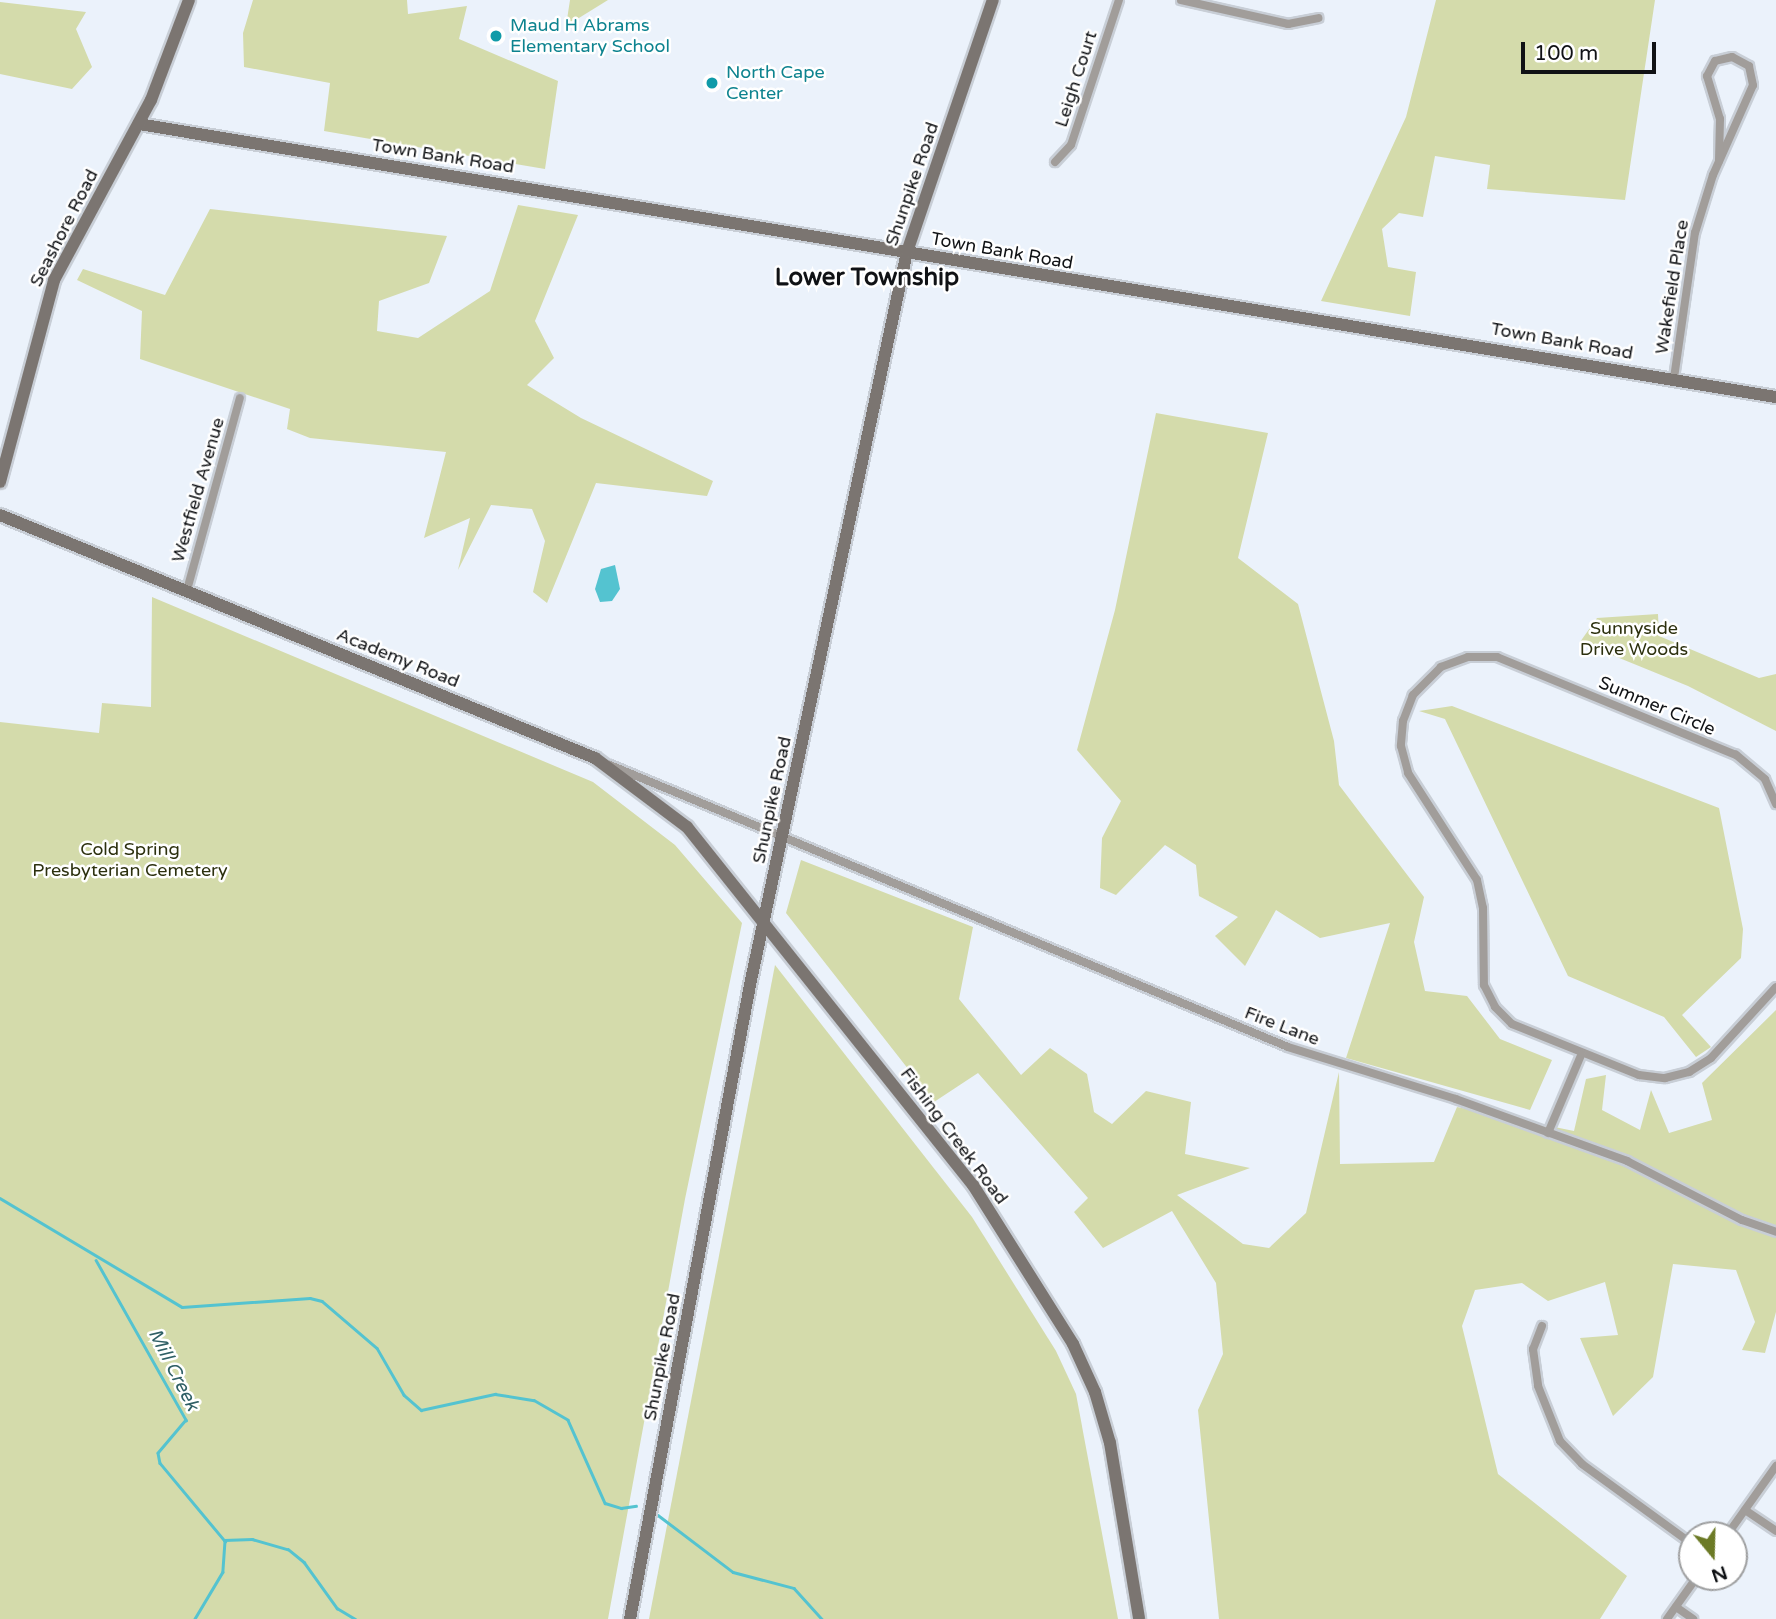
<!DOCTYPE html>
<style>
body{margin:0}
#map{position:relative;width:1776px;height:1619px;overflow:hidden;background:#ebf2fb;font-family:"Varela Round",sans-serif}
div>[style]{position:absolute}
.green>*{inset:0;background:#d4dbab}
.water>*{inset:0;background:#54c3d0}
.stream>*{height:2.5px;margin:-1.25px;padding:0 1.25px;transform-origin:1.25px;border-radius:1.25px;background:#54c3d0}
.roads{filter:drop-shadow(2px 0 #c8ced6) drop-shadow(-2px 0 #c8ced6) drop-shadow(0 2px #c8ced6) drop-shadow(0 -2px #c8ced6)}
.street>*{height:8px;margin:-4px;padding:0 4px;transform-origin:4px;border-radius:4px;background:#a19d9a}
.secondary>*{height:12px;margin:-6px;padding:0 6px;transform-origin:6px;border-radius:6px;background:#7b7571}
.dots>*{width:19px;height:19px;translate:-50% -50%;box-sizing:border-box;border:4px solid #fff;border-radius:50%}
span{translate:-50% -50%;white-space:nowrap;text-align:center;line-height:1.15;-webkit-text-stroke:5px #fff;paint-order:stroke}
.culture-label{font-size:18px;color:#0d838f}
.left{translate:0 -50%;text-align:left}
.street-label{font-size:18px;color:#101215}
.park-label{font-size:18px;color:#2c300e}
.water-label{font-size:19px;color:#2f5f65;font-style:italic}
.district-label{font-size:24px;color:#101215;font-weight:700}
.north{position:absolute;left:1678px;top:1521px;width:70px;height:70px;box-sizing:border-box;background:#fff;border:2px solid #9fa0a1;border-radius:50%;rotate:161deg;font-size:19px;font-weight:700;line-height:28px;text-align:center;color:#101215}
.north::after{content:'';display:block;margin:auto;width:24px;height:32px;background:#6c7a26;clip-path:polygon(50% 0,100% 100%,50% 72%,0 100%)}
.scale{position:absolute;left:1521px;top:42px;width:135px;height:32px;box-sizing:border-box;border:4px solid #101215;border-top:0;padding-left:9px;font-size:21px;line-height:24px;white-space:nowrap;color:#101215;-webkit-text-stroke:5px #fff;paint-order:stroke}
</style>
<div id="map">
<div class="green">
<i style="clip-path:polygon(253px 0,407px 0,408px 14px,467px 6px,459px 39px,558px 81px,545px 169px,324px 131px,330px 83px,244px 67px,243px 33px)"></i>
<i style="clip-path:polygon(570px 0,608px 0,566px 26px)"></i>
<i style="clip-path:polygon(1436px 0,1655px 0,1625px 200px,1487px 189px,1490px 165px,1435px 156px,1423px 217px,1399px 213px,1382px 229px,1388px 267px,1416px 272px,1410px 316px,1321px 301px,1406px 117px)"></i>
<i style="clip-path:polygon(0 2px,86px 12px,76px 29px,92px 67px,72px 89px,0 74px)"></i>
<i style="clip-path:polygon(518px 205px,578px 215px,535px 321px,554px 358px,527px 385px,581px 418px,713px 481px,707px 496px,596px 483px,547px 603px,533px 592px,545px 541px,532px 509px,491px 505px,458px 570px,470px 518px,424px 538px,446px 452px,310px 438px,287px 429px,290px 409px,140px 359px,142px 311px,77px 280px,83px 269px,165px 295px,210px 209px,447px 236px,429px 283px,379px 301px,377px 331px,418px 338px,490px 291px)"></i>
<i style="clip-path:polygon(1156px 413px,1268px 433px,1238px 558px,1298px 604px,1334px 741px,1339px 785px,1424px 897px,1414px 942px,1425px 991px,1467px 996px,1500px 1039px,1552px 1060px,1530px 1110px,1346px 1058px,1390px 923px,1320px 938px,1276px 910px,1245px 966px,1215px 936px,1238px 917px,1199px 896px,1196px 865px,1165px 845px,1116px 895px,1100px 888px,1102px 838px,1121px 801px,1077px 750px,1115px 610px)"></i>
<i style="clip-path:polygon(152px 597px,593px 782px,675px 845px,742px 923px,685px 1199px,608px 1619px,0 1619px,0 722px,99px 733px,102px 703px,151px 707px)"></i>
<i style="clip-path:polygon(1658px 614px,1659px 636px,1759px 678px,1776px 674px,1776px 731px,1688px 686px,1580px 642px,1597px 618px)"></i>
<i style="clip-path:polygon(1452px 706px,1719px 808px,1743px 929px,1741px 958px,1682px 1015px,1711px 1047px,1696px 1057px,1664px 1017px,1568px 976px,1445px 719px,1419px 711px)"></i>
<i style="clip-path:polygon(801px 860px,973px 927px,959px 999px,1021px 1075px,1050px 1048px,1087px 1074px,1094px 1112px,1112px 1124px,1146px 1091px,1191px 1102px,1185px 1154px,1250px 1168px,1177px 1195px,1243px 1244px,1269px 1248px,1306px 1213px,1339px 1072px,1340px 1164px,1434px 1162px,1457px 1107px,1574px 1131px,1586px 1079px,1606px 1075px,1602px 1110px,1640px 1130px,1651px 1090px,1669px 1133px,1712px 1120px,1702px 1083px,1776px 1010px,1776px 1312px,1765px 1353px,1742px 1350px,1755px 1322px,1736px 1270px,1673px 1264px,1653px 1377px,1613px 1416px,1580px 1338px,1618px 1335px,1605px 1282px,1548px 1301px,1522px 1283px,1475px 1290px,1462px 1326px,1498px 1474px,1627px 1576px,1600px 1619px,1219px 1619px,1198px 1410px,1223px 1354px,1216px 1283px,1172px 1211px,1103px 1248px,1074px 1212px,1088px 1198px,978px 1073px,934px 1102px,786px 913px)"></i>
<i style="clip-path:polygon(775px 965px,972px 1217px,1056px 1351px,1076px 1394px,1118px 1619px,649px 1619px)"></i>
</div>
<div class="water">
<i style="clip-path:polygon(615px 565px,620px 589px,612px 601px,600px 602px,595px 589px,601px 569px)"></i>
</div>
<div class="stream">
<i style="left:0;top:1198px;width:212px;rotate:30.9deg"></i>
<i style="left:182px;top:1307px;width:128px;rotate:-4deg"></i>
<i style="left:310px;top:1298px;width:12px;rotate:14deg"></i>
<i style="left:322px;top:1301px;width:72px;rotate:40.5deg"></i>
<i style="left:377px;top:1348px;width:54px;rotate:60.1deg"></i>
<i style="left:404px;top:1395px;width:23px;rotate:41deg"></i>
<i style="left:421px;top:1410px;width:76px;rotate:-12.2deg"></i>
<i style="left:495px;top:1394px;width:39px;rotate:9deg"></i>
<i style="left:534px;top:1400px;width:39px;rotate:30deg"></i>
<i style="left:568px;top:1420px;width:91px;rotate:66deg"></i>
<i style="left:605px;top:1503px;width:17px;rotate:17deg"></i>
<i style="left:621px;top:1508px;width:15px;rotate:-8deg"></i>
<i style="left:96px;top:1260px;width:184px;rotate:60.6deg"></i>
<i style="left:186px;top:1420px;width:43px;rotate:130.3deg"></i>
<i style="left:158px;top:1453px;width:10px;rotate:79deg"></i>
<i style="left:160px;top:1463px;width:102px;rotate:50.2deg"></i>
<i style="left:225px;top:1541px;width:31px;rotate:94deg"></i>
<i style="left:223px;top:1572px;width:55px;rotate:120.8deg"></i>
<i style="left:658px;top:1515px;width:94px;rotate:37.2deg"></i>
<i style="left:733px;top:1572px;width:63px;rotate:14.7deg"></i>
<i style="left:794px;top:1588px;width:42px;rotate:47.9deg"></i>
<i style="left:224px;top:1540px;width:28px;rotate:-2deg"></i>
<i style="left:252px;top:1539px;width:37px;rotate:16deg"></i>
<i style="left:288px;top:1549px;width:21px;rotate:39deg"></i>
<i style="left:304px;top:1562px;width:57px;rotate:54.3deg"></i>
<i style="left:337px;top:1608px;width:21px;rotate:31deg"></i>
</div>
<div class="roads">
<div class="street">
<i style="left:1181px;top:0;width:110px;rotate:12.6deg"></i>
<i style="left:1288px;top:24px;width:31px;rotate:-11deg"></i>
<i style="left:1055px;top:162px;width:23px;rotate:-47deg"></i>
<i style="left:1071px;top:145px;width:153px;rotate:-71.7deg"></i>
<i style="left:1674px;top:378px;width:147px;rotate:-81.8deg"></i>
<i style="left:1695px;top:233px;width:61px;rotate:-72.8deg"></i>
<i style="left:1713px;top:175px;width:98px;rotate:-66deg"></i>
<i style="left:1753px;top:85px;width:19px;rotate:-102deg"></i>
<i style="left:1749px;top:66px;width:19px;rotate:-152deg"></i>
<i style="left:1732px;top:57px;width:17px;rotate:167deg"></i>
<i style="left:1715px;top:61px;width:17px;rotate:118deg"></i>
<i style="left:1707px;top:76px;width:45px;rotate:73.2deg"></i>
<i style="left:1720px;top:119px;width:42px;rotate:91.4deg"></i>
<i style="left:187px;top:590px;width:199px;rotate:-74.6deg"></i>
<i style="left:610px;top:765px;width:734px;rotate:22.58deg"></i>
<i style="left:1288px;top:1047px;width:176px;rotate:17.2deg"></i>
<i style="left:1456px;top:1099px;width:182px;rotate:19.9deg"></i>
<i style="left:1627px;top:1161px;width:129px;rotate:27.2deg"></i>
<i style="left:1742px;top:1220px;width:36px;rotate:19deg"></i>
<i style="left:1776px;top:804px;width:27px;rotate:-114deg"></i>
<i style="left:1765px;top:779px;width:38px;rotate:-140deg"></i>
<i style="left:1736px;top:755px;width:258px;rotate:-157.7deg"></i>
<i style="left:1497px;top:657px;width:29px;rotate:180deg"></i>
<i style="left:1468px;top:657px;width:29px;rotate:160deg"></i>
<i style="left:1441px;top:667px;width:40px;rotate:135deg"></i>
<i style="left:1413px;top:695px;width:28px;rotate:111deg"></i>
<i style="left:1403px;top:721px;width:25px;rotate:95deg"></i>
<i style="left:1401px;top:746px;width:28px;rotate:75deg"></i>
<i style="left:1408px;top:773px;width:127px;rotate:57.2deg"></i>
<i style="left:1477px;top:880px;width:29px;rotate:78deg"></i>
<i style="left:1483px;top:908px;width:77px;rotate:89.3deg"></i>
<i style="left:1484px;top:985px;width:25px;rotate:63deg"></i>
<i style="left:1495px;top:1007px;width:24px;rotate:45deg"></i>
<i style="left:1512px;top:1024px;width:137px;rotate:21.9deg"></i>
<i style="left:1639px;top:1075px;width:26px;rotate:7deg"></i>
<i style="left:1665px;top:1078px;width:25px;rotate:-14deg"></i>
<i style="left:1689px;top:1072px;width:26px;rotate:-32deg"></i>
<i style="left:1711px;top:1058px;width:96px;rotate:-47.5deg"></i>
<i style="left:1548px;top:1133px;width:87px;rotate:-67deg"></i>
<i style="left:1542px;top:1326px;width:25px;rotate:111deg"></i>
<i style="left:1533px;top:1349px;width:37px;rotate:82deg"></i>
<i style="left:1538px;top:1386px;width:59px;rotate:68.2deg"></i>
<i style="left:1560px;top:1441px;width:32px;rotate:46deg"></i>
<i style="left:1582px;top:1464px;width:136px;rotate:36deg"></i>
<i style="left:1745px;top:1510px;width:37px;rotate:34deg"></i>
<i style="left:1727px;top:1535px;width:85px;rotate:-54.6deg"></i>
<i style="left:1676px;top:1607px;width:21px;rotate:35deg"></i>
<i style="left:1667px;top:1619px;width:52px;rotate:-54.5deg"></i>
</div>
<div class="secondary">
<i style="left:139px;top:124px;width:1660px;rotate:9.47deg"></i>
<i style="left:0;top:482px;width:209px;rotate:-75deg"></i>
<i style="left:54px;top:280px;width:204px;rotate:-61.7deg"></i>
<i style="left:151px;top:100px;width:107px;rotate:-69.2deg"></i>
<i style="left:0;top:515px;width:643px;rotate:22.22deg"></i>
<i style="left:595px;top:758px;width:115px;rotate:36.9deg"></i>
<i style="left:687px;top:827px;width:458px;rotate:51.4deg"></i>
<i style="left:973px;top:1185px;width:188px;rotate:57.8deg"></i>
<i style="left:1073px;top:1344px;width:53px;rotate:65.4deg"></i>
<i style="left:1095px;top:1392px;width:53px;rotate:73.6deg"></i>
<i style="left:1110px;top:1443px;width:178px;rotate:80.6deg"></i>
<i style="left:630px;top:1619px;width:650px;rotate:-79.28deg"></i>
<i style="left:751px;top:980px;width:745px;rotate:-77.91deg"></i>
<i style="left:907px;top:252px;width:266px;rotate:-71.2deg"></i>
</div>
</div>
<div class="dots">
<i style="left:496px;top:36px;background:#0f9aa8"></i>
<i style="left:712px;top:83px;background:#0f9aa8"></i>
</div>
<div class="culture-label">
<span class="left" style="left:510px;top:36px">Maud H Abrams<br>Elementary School</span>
<span class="left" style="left:726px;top:83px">North Cape<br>Center</span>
</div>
<div class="street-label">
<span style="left:1076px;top:79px;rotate:-72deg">Leigh Court</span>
<span style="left:443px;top:156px;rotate:9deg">Town Bank Road</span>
<span style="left:912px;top:184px;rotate:-71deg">Shunpike Road</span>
<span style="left:64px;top:228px;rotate:-63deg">Seashore Road</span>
<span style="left:1002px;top:251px;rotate:10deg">Town Bank Road</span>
<span style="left:1672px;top:287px;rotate:-81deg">Wakefield Place</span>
<span style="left:1562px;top:341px;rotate:10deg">Town Bank Road</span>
<span style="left:198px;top:490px;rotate:-74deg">Westfield Avenue</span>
<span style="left:398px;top:658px;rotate:22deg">Academy Road</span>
<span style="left:1657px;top:706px;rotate:23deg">Summer Circle</span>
<span style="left:772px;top:800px;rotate:-78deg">Shunpike Road</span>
<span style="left:1282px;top:1026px;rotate:21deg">Fire Lane</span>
<span style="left:954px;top:1136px;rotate:53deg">Fishing Creek Road</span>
<span style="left:662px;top:1357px;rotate:-79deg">Shunpike Road</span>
</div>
<div class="park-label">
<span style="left:1634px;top:639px">Sunnyside<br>Drive Woods</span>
<span style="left:130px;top:860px">Cold Spring<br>Presbyterian Cemetery</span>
</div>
<div class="water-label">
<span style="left:173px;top:1370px;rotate:63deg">Mill Creek</span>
</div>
<div class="district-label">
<span style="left:867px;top:278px">Lower Township</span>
</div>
<div class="north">N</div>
<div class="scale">100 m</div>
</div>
